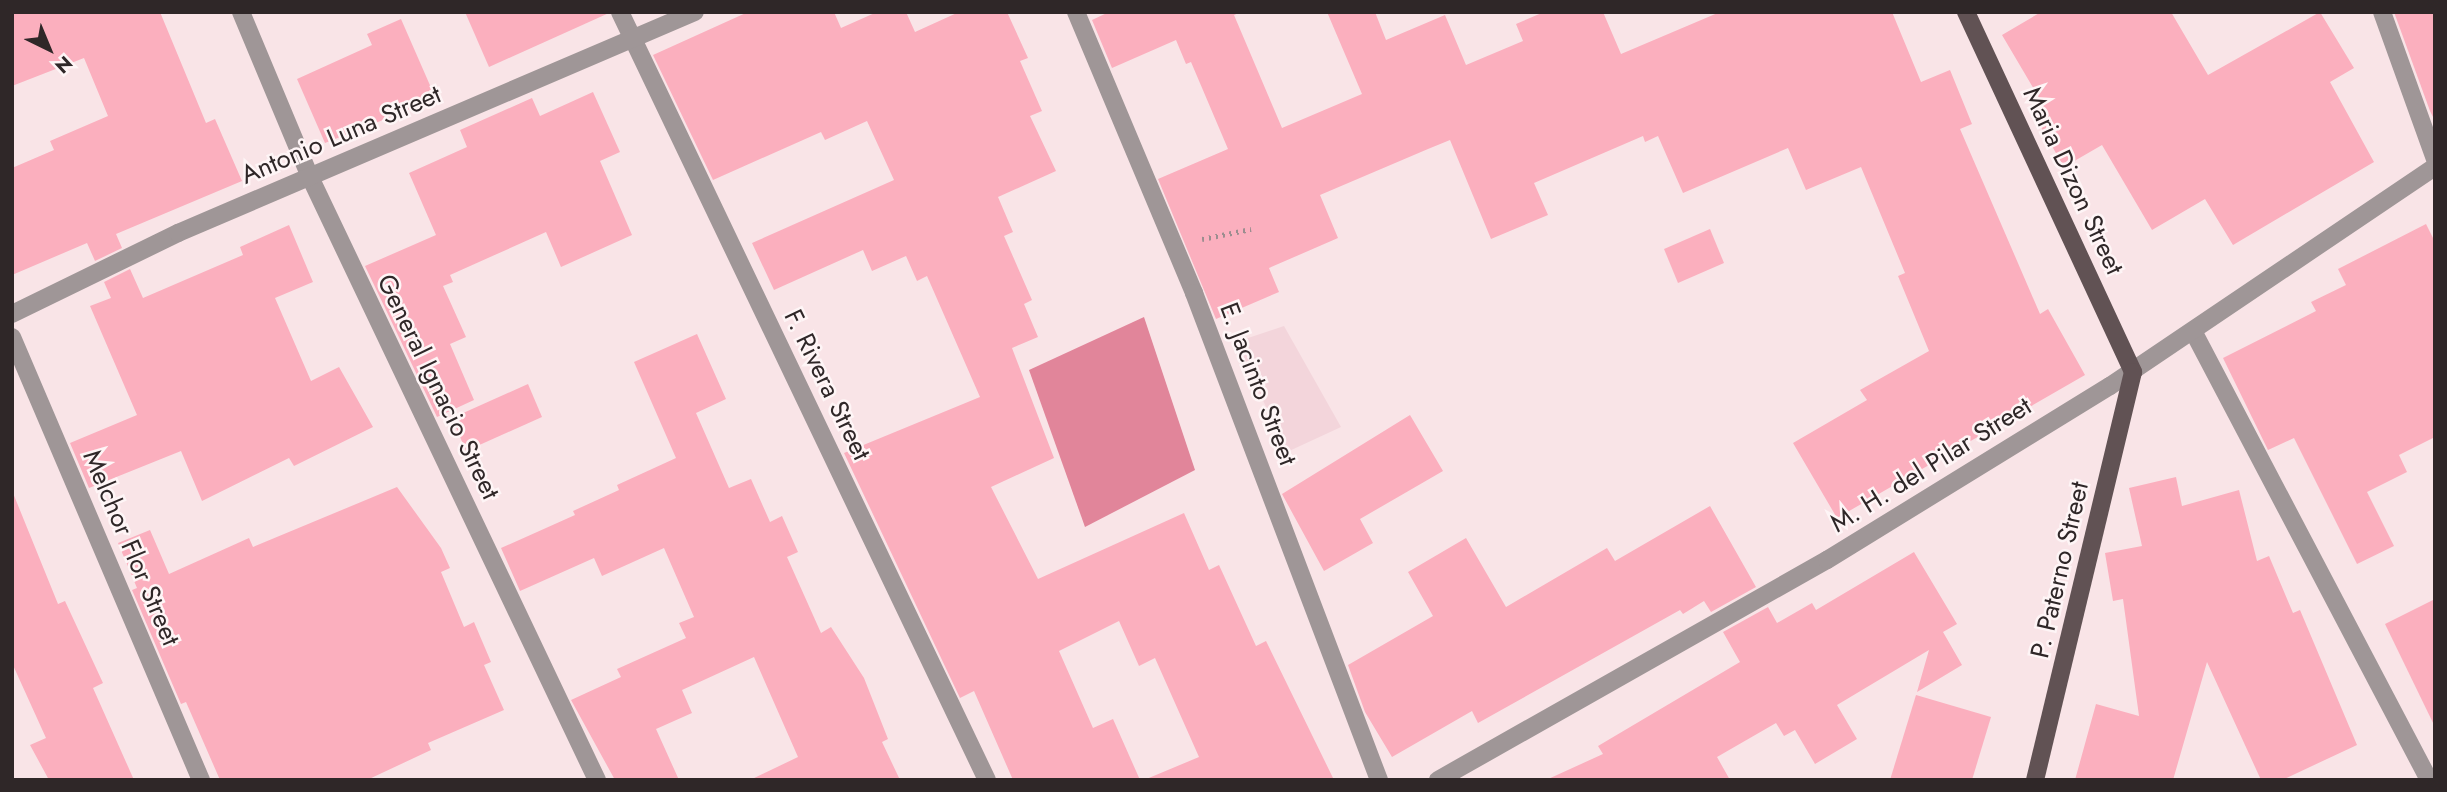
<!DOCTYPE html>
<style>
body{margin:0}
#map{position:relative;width:2447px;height:792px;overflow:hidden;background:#f9e4e7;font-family:Jost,sans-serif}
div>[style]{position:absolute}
.built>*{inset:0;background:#f3d5db}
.forest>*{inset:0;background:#e1859a}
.building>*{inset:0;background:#fbafbe}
.path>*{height:4.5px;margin-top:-2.25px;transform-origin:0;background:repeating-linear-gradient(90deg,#9c8d8f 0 2px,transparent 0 7px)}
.minor>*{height:18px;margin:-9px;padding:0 9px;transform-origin:9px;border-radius:9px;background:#9f9697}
.major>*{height:18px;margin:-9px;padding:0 9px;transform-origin:9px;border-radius:9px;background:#615254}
span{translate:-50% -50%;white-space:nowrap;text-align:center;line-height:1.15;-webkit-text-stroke:5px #fef5f6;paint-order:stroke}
.street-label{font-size:26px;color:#2f2728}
.frame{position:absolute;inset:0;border:14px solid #2f2728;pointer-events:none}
.north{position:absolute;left:14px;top:14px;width:70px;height:70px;-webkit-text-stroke:5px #fef5f6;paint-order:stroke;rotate:137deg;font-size:19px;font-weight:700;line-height:28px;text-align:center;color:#2f2728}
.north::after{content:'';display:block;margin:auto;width:24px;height:32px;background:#2f2728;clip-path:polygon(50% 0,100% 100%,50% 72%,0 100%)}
</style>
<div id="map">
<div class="built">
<i style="clip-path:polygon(1284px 326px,1341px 427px,1287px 452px,1236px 342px)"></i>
</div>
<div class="forest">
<i style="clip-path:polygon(1144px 317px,1195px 470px,1085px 527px,1029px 370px)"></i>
</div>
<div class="building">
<i style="clip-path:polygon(12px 12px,160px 12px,206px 123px,215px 119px,242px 181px,116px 234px,122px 248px,95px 261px,87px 243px,12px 275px,12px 168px,54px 150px,50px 141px,108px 116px,84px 58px,12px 86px)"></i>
<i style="clip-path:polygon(465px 12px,609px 12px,609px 13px,489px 67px)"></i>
<i style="clip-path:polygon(748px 12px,834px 12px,841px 28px,877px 12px,906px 12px,915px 32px,959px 12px,1007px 12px,1028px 58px,1020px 61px,1042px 111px,1030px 116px,1056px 171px,998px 197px,1013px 232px,1004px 236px,1032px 300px,1024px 304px,1038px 337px,1012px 348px,1054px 458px,991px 487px,1038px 579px,1184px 513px,1209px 570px,1219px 565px,1256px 646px,1266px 641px,1334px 780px,1144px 780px,1199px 757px,1155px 658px,1139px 666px,1119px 621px,1059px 651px,1093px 728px,1113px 719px,1140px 780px,1013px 780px,974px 691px,960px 698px,844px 453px,980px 397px,927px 276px,917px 281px,906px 256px,872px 271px,863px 250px,774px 290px,752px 243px,894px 180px,867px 121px,825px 140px,821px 132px,713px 180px,653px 55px)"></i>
<i style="clip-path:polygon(1109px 12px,1241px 12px,1234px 15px,1282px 128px,1362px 94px,1327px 12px,1375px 12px,1386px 40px,1445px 15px,1466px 65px,1523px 41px,1516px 24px,1544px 12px,1603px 12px,1621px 54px,1720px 12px,1892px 12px,1921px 82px,1950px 70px,1972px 124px,1960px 129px,2040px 314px,2048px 309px,2085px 375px,1837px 518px,1793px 443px,1867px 400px,1860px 390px,1929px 351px,1898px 276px,1905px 273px,1861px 167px,1806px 190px,1788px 148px,1683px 193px,1658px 136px,1645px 142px,1643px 136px,1534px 183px,1548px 215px,1491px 239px,1450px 140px,1428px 149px,1320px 195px,1338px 238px,1269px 268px,1279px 292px,1216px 319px,1158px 179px,1228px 149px,1191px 62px,1186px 64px,1176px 40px,1112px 68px,1092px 20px)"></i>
<i style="clip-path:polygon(2041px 12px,2171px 12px,2208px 75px,2320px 12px,2354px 68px,2330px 82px,2374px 162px,2233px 245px,2205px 199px,2152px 230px,2102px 145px,2064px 167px,2030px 108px,2041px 101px,2002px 35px)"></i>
<i style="clip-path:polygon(2394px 12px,2435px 12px,2435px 121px,2430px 111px)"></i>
<i style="clip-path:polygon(401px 19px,436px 99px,325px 143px,297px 79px,372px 45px,367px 34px)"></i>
<i style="clip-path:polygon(593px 92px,620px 152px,600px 161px,632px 235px,561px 267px,546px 232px,450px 275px,453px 282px,443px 286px,466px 337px,450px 344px,474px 400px,437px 417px,365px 266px,436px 235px,409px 173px,467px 147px,460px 130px,532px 98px,540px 116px)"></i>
<i style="clip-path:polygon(2426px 224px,2435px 242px,2435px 437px,2399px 455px,2407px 472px,2367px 492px,2394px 546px,2357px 564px,2294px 438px,2268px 450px,2223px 358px,2316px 311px,2311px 302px,2346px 285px,2338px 269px)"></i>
<i style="clip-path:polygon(289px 225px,313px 282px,275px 298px,311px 381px,339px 367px,373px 427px,294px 466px,289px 458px,202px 501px,181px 451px,89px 488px,70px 443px,137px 415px,90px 306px,111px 298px,104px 282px,130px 269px,143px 298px,243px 255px,240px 247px)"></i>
<i style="clip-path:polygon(1710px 229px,1724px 263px,1678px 283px,1664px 249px)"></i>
<i style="clip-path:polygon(697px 334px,726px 399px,696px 413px,729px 488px,751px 479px,770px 522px,782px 516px,798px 552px,787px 557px,821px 633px,831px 627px,864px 678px,888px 739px,882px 742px,900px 780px,750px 780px,798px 757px,754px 657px,682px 690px,692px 713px,656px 729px,679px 780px,615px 780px,571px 700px,621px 677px,617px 669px,686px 638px,679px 623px,694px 617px,664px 548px,602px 576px,594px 558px,520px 591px,501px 548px,575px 515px,573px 511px,619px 490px,617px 485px,676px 458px,634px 362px)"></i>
<i style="clip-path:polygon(528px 384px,542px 417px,466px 451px,452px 418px)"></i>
<i style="clip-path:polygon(1410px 415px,1443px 471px,1360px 519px,1373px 543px,1324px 571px,1282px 494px)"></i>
<i style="clip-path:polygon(2176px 477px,2182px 506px,2239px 490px,2257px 561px,2269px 556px,2293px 613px,2300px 610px,2357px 745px,2282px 780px,2261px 780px,2207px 662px,2173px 780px,2075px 780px,2096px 704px,2139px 716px,2123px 599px,2113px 601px,2105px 553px,2142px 546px,2129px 488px)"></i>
<i style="clip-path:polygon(397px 487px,441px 548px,450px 568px,441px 572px,464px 627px,474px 622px,491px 662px,484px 665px,504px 710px,428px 743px,431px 750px,367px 780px,220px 780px,186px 702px,181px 704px,132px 590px,137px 588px,118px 543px,150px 530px,169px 574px,249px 538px,253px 547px)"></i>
<i style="clip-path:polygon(13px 493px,58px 604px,65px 601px,103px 683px,93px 688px,134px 780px,49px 780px,30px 745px,46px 738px,12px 663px)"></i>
<i style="clip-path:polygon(1710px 506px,1756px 587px,1711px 612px,1704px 601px,1683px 614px,1680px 610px,1478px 723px,1472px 711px,1392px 757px,1365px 712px,1348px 665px,1433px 616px,1408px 572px,1466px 538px,1506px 607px,1607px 548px,1615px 561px)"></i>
<i style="clip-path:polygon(1914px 552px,1957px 624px,1943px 632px,1962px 665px,1917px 692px,1929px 650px,1837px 705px,1857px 739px,1815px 764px,1795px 730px,1784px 736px,1776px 723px,1717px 757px,1730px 780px,1546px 780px,1603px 754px,1598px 746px,1740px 662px,1723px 632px,1768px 607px,1777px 623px,1812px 603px,1816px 610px)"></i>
<i style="clip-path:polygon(2435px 599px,2435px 727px,2385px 624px)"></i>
<i style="clip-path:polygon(1916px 695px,1991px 717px,1972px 780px,1890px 780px)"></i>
</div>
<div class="path">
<i style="left:1202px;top:239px;width:50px;rotate:-11.5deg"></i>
</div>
<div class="minor">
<i style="left:241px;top:12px;width:179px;rotate:67.3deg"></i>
<i style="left:310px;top:177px;width:668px;rotate:64.55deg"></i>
<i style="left:620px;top:12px;width:851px;rotate:64.46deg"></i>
<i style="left:1076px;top:12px;width:305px;rotate:67.2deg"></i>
<i style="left:1194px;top:293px;width:521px;rotate:69.2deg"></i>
<i style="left:2382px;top:12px;width:156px;rotate:70.2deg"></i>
<i style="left:12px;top:314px;width:185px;rotate:-26deg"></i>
<i style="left:178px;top:233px;width:562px;rotate:-23.15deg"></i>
<i style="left:2193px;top:331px;width:507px;rotate:62.27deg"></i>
<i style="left:12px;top:337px;width:482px;rotate:66.9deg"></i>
<i style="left:1438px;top:780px;width:447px;rotate:-29.5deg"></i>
<i style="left:1827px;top:560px;width:332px;rotate:-31.6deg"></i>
<i style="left:2110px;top:386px;width:392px;rotate:-34deg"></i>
</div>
<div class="major">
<i style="left:1966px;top:12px;width:397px;rotate:65.1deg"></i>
<i style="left:2133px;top:372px;width:420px;rotate:103.5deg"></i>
</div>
<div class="street-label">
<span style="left:341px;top:135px;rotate:-23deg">Antonio Luna Street</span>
<span style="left:2073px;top:181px;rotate:65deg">Maria Dizon Street</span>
<span style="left:1258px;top:384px;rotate:69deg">E. Jacinto Street</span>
<span style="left:827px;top:385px;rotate:64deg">F. Rivera Street</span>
<span style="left:438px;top:387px;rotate:64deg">General Ignacio Street</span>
<span style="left:1931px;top:465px;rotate:-32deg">M. H. del Pilar Street</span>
<span style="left:131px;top:548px;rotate:67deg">Melchor Flor Street</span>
<span style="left:2060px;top:570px;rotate:-77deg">P. Paterno Street</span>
</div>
<div class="frame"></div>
<div class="north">N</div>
</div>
